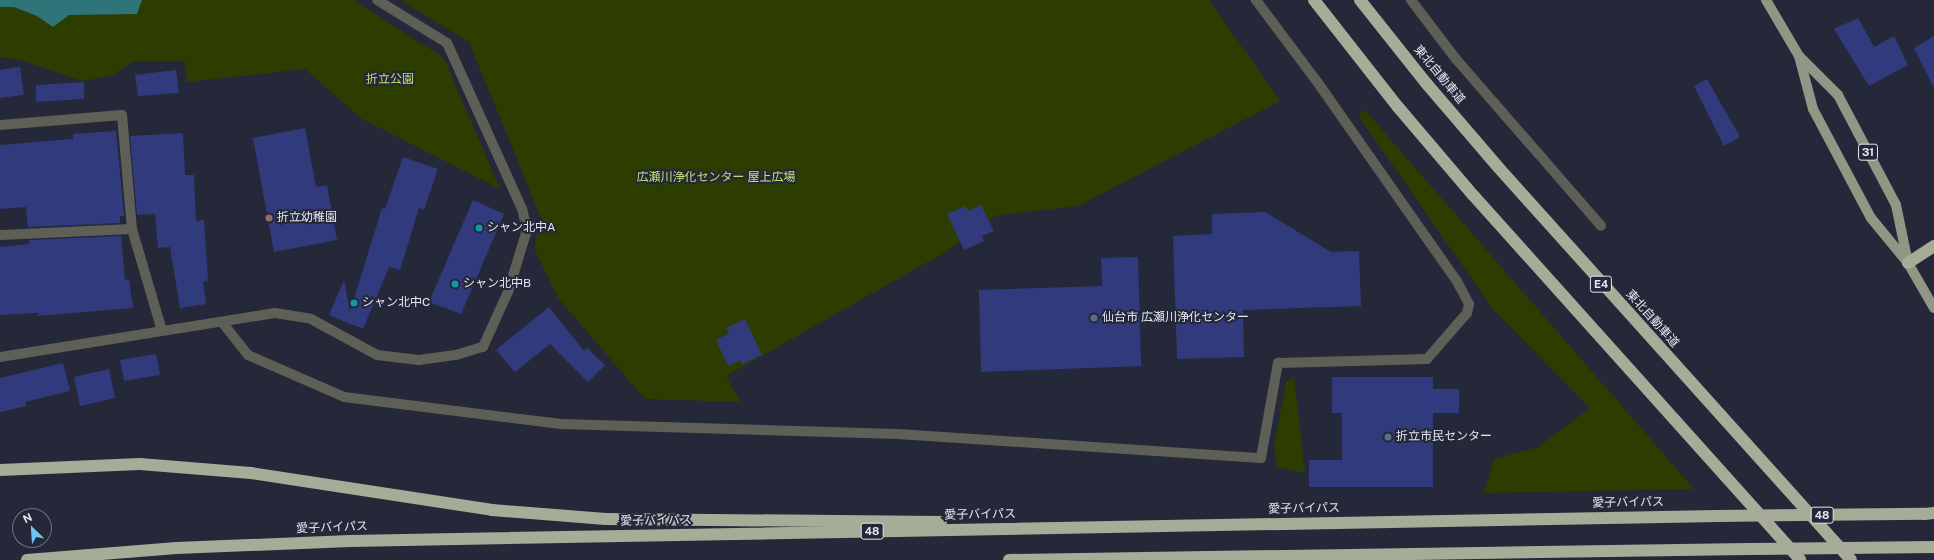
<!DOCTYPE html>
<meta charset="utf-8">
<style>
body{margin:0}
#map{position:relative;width:1934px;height:560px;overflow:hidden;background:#252838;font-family:"Public Sans","Noto Sans JP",sans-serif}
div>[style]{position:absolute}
.green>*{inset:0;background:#2d3d00}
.water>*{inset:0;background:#2f7479}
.building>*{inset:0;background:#323a7e}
.minor>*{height:10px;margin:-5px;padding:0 5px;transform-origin:5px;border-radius:5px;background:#5e6058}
.major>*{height:10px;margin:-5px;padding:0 5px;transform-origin:5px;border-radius:5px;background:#919685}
.highway>*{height:12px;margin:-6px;padding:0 6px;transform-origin:6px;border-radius:6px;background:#a6ac97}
.highway-bridge>*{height:12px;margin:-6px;padding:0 6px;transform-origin:6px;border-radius:6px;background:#a6ac97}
.dots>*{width:11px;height:11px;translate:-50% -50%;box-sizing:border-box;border:2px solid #252838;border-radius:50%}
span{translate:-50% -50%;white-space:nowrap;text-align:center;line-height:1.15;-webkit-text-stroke:4px #252838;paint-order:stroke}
.shield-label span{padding:1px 3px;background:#252838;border:1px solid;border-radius:3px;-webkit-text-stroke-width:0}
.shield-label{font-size:11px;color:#e4e7f2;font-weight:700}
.street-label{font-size:12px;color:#e4e7f2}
.park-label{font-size:12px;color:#bce173}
.poi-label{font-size:12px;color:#e4e7f2}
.left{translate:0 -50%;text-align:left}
.north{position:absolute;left:12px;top:508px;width:40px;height:40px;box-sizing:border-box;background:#252838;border:1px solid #717482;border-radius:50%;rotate:335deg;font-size:11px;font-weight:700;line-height:16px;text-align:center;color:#e4e7f2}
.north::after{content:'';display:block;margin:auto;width:14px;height:18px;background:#72c1f5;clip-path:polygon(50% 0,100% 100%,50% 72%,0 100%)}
</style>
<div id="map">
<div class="green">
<i style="clip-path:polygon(0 0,353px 0,444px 58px,500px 189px,362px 119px,305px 69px,187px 82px,185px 61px,133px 61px,111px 76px,82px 81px,20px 60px,0 57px)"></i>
<i style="clip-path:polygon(400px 0,1209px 0,1280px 101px,1078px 206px,997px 215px,947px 251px,726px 376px,741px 402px,645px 399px,558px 298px,534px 248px,541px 218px,469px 42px)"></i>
<i style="clip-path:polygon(1365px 110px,1694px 489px,1484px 493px,1494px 459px,1538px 447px,1590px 408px,1492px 308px,1358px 115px)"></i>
<i style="clip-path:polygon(1294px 377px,1305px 473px,1277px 467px,1274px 446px,1286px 382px)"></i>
</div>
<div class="water">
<i style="clip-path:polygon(0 0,142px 0,137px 14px,69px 15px,53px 27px,37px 16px,14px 7px,0 7px)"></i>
</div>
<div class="building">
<i style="clip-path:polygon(1858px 18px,1874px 47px,1894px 36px,1908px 65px,1869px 86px,1834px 29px)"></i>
<i style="clip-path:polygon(1934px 36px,1934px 88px,1914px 48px)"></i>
<i style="clip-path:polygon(20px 67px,24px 95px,0 98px,0 70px)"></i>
<i style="clip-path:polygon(176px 70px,179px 93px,138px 96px,135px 75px)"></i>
<i style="clip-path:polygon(1707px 79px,1740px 137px,1724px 146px,1694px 86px)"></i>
<i style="clip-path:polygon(84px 82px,84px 99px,36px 102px,36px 85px)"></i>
<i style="clip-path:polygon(305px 128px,316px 187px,327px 185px,337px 240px,274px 252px,253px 138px)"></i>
<i style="clip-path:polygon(116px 131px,124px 216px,120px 216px,120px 223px,28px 227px,26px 207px,0 209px,0 145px,73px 139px,73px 134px)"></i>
<i style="clip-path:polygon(183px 133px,185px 175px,194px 175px,196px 221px,204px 220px,208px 281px,203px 282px,206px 304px,180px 308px,170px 247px,158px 248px,155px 214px,137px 215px,130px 136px)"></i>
<i style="clip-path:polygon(403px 157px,438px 169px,424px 210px,419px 208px,400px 270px,389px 267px,363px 329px,329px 315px,344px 280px,350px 312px,382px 208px,385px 209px)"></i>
<i style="clip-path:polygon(473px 200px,504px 214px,461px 314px,429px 302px)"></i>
<i style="clip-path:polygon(981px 205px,994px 231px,982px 236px,984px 241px,964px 250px,947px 214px,966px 206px,968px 211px)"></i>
<i style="clip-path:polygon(1265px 212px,1331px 252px,1359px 251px,1361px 306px,1243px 310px,1244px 357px,1177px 359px,1173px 236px,1212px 234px,1212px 214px)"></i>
<i style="clip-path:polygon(121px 236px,125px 280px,129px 279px,133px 308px,38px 316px,38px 313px,0 315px,0 247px,29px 244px,29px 240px)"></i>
<i style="clip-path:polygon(1138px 257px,1141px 366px,981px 372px,979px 290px,1102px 286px,1101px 258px)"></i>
<i style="clip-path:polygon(549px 307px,584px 351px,587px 348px,605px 365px,588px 382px,550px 344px,515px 372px,496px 350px)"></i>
<i style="clip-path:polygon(745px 319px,762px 355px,742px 364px,740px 360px,728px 366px,716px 340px,729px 333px,726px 328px)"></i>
<i style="clip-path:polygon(156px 354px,160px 375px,124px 381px,120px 360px)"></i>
<i style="clip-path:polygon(63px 363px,70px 391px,25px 402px,26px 406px,0 412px,0 378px)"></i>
<i style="clip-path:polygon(109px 369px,115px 398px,80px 406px,74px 377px)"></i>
<i style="clip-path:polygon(1332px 377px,1433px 377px,1433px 389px,1459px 389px,1459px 413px,1433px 413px,1433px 487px,1309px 487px,1309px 460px,1342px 460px,1342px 413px,1332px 413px)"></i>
</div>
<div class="minor">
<i style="left:1411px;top:0;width:74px;rotate:52.7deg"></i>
<i style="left:1456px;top:59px;width:221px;rotate:49deg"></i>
<i style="left:0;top:125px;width:122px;rotate:-4.7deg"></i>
<i style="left:122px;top:115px;width:114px;rotate:85deg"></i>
<i style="left:132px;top:229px;width:106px;rotate:73.6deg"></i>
<i style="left:0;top:235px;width:132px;rotate:-2.6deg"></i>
<i style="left:222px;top:322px;width:42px;rotate:51.8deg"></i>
<i style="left:248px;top:355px;width:105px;rotate:23.6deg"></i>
<i style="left:344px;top:397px;width:219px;rotate:7.1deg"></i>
<i style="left:561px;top:424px;width:337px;rotate:1.7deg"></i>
<i style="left:898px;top:434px;width:364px;rotate:3.8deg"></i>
<i style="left:1261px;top:458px;width:97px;rotate:-79.9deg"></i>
<i style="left:1278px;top:363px;width:149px;rotate:-1.5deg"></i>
<i style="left:1427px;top:359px;width:61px;rotate:-49deg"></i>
<i style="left:1467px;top:313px;width:9px;rotate:-77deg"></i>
<i style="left:1469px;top:304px;width:27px;rotate:-118deg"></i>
<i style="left:1456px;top:280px;width:241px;rotate:-125deg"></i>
<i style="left:1318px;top:83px;width:104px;rotate:-126.8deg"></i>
<i style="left:0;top:357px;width:278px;rotate:-9.1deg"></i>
<i style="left:275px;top:313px;width:36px;rotate:9deg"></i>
<i style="left:311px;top:319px;width:75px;rotate:28.6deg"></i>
<i style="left:377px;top:355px;width:42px;rotate:6.8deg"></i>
<i style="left:419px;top:360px;width:37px;rotate:-8deg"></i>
<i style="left:456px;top:355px;width:28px;rotate:-17deg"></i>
<i style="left:483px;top:347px;width:60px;rotate:-65.6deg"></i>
<i style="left:508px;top:292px;width:65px;rotate:-73deg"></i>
<i style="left:527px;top:230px;width:22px;rotate:-103deg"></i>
<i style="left:522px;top:209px;width:182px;rotate:-114.3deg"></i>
<i style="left:447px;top:43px;width:82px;rotate:-148.4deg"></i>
</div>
<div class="major">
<i style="left:1766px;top:0;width:65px;rotate:59.5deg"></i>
<i style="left:1799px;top:56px;width:55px;rotate:45deg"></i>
<i style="left:1838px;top:95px;width:124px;rotate:62.2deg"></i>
<i style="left:1896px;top:205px;width:59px;rotate:78.3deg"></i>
<i style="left:1799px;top:56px;width:55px;rotate:75.2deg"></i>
<i style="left:1813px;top:109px;width:123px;rotate:62deg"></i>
<i style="left:1871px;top:218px;width:58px;rotate:50.6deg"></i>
<i style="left:1908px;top:263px;width:52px;rotate:60deg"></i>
</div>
<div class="highway">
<i style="left:1314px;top:0;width:136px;rotate:51.9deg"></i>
<i style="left:1398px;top:107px;width:116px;rotate:49.6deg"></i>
<i style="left:1473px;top:195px;width:490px;rotate:48.1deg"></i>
<i style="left:1360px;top:0;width:106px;rotate:51.5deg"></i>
<i style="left:1426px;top:83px;width:111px;rotate:49.4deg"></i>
<i style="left:1498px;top:167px;width:528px;rotate:48.07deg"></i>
<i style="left:1908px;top:263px;width:31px;rotate:-33deg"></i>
<i style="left:0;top:470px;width:140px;rotate:-2.5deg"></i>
<i style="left:140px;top:464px;width:111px;rotate:4.6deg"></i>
<i style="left:251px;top:473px;width:244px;rotate:8.7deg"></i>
<i style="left:492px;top:510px;width:114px;rotate:4.5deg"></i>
<i style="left:606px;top:519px;width:335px;rotate:0.5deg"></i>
<i style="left:1925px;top:514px;width:9px;rotate:-6deg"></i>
<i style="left:27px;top:560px;width:150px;rotate:-4.6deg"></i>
<i style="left:177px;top:548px;width:173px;rotate:-2.3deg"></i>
<i style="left:350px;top:541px;width:1368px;rotate:-1.05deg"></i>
<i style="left:1009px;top:560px;width:739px;rotate:-0.85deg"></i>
</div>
<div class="highway-bridge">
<i style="left:1718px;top:516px;width:207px;rotate:-0.6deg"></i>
<i style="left:1748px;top:549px;width:186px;rotate:-0.6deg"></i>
</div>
<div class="dots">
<i style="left:269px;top:218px;background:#8d6e63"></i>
<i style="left:479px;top:228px;background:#0f9aa8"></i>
<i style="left:455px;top:284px;background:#0f9aa8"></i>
<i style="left:354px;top:303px;background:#0f9aa8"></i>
<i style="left:1094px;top:318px;background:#5c6f8a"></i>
<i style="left:1388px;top:437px;background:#5c6f8a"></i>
</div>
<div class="shield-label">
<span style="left:1868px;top:152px">31</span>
<span style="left:1601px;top:284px">E4</span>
<span style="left:1822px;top:515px">48</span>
<span style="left:872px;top:531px">48</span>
</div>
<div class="street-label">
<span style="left:1439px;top:75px;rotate:50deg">東北自動車道</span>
<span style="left:1652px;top:319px;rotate:48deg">東北自動車道</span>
<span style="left:1628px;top:503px;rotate:-1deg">愛子バイパス</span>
<span style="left:1304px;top:509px;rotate:-1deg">愛子バイパス</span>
<span style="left:980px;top:515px;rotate:-1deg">愛子バイパス</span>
<span style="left:656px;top:521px;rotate:-1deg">愛子バイパス</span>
<span style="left:332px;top:528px;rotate:-2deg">愛子バイパス</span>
</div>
<div class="park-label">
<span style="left:390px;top:80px">折立公園</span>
<span style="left:716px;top:178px">広瀬川浄化センター 屋上広場</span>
</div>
<div class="poi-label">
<span class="left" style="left:277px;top:218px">折立幼稚園</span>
<span class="left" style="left:487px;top:228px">シャン北中A</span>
<span class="left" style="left:463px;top:284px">シャン北中B</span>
<span class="left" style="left:362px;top:303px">シャン北中C</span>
<span class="left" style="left:1102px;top:318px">仙台市 広瀬川浄化センター</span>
<span class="left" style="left:1396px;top:437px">折立市民センター</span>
</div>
<div class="north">N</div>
</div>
